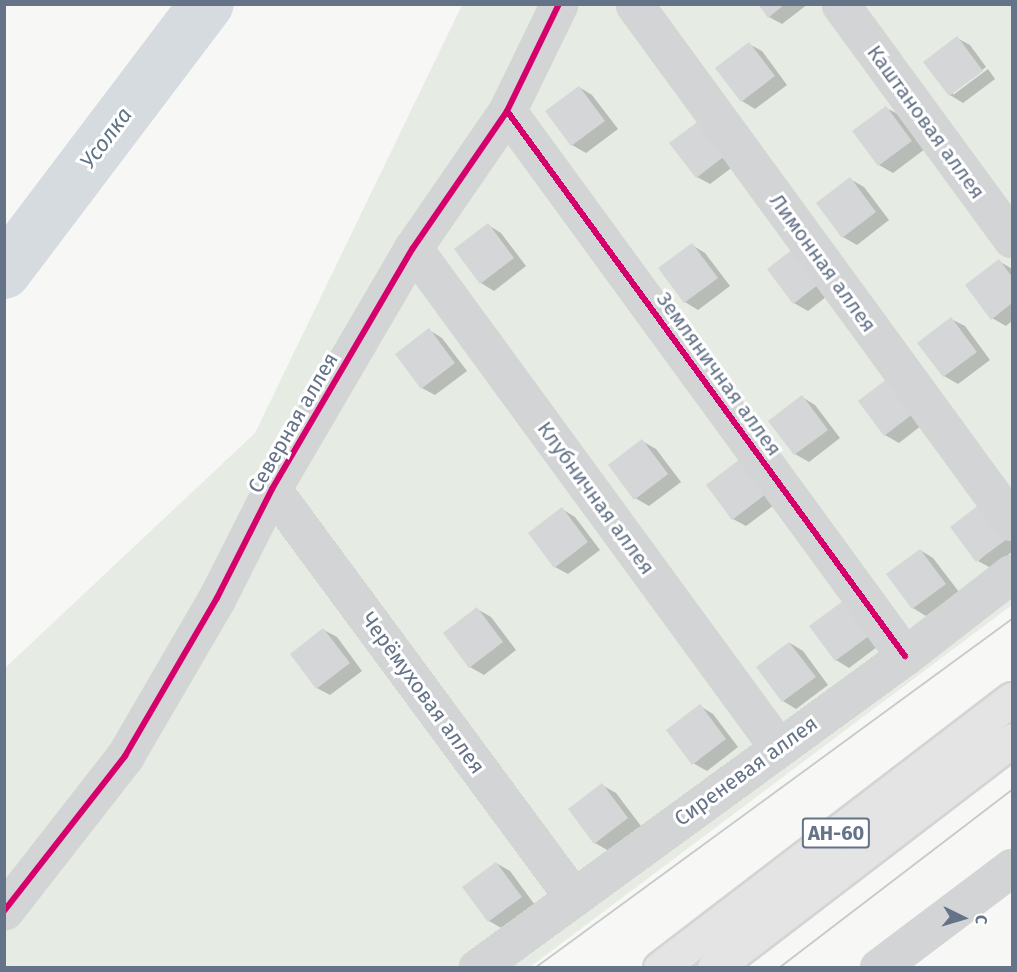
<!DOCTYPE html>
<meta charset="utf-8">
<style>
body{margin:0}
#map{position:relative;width:1017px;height:972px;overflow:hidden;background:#f7f8f6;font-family:"Fira Sans",sans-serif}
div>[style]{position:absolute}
.green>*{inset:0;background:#e6ebe4}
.shadow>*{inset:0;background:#0003}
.river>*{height:54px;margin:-27px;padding:0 27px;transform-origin:27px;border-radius:27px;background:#d5dbdf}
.building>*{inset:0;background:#d5d6d7}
.roads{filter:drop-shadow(2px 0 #d3d5d5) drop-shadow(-2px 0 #d3d5d5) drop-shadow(0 2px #d3d5d5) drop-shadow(0 -2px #d3d5d5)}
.street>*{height:33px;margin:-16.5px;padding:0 16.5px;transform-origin:16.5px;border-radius:16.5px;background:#d3d4d5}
.primary>*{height:33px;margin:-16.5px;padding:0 16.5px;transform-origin:16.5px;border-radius:16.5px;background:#e4e4e5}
.tram>*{height:1.5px;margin:-0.75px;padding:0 0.75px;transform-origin:0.75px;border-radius:0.75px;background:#c9cacb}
.cycleway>*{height:6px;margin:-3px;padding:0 3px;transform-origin:3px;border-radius:3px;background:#d6006c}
span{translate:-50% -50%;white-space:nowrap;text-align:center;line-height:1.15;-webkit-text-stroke:6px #fff;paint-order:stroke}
.shield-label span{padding:2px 4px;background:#fff;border:2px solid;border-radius:4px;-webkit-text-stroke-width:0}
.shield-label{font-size:20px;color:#657389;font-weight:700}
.street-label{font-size:21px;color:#657389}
.water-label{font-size:22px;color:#617584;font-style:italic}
.frame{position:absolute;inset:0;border:6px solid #657389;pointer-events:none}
.north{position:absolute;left:933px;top:888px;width:60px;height:60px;-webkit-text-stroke:4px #fff;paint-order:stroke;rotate:95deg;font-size:16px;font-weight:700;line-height:24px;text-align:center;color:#657389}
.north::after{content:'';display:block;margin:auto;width:21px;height:27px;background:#657389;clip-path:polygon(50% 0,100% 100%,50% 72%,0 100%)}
</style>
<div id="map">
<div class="green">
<i style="clip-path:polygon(462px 5px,1012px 5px,1012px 605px,530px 967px,5px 968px,5px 668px,255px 433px)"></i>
</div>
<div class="shadow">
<i style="clip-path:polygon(759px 4px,808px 4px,782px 24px,769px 17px)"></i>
<i style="clip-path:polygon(957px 38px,970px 45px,986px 67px,953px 92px,953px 95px,988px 69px,995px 79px,963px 103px,950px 95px)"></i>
<i style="clip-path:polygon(749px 44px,762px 51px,787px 85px,755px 109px,742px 101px)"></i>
<i style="clip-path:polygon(579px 87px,592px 95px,618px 129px,586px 153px,572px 145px,547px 112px)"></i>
<i style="clip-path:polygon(886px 108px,900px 115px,925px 149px,893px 173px,879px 165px,854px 132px)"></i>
<i style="clip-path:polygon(671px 143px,742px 160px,710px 184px,697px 177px)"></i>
<i style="clip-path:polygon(850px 179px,864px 187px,889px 220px,857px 245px,843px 237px)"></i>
<i style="clip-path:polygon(488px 225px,501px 233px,526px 266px,494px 291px,481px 283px)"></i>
<i style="clip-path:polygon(692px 245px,705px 253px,730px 286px,698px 310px,685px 302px)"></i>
<i style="clip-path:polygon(999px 261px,1012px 269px,1012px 321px,1006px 326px,992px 318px)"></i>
<i style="clip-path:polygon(769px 269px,840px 286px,808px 311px,794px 303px)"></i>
<i style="clip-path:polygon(951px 319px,965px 326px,990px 360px,958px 384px,944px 376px,919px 343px)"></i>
<i style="clip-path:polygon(429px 330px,442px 338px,467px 371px,435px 395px,422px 388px)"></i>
<i style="clip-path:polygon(892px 377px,931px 418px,899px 443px,885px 435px,860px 401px)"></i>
<i style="clip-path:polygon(802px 397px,815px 405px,840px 438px,809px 462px,795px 454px,770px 421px)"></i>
<i style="clip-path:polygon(642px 441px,656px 449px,681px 482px,649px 506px,635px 498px)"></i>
<i style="clip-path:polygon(740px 461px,753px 469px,778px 502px,746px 526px,733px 519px)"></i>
<i style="clip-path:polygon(562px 509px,575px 517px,600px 550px,568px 574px,555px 567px)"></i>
<i style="clip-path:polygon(1012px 530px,1012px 552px,991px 568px,978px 561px)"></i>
<i style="clip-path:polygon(920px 550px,933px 558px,959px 592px,926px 616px,913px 608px)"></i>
<i style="clip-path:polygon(843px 602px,856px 610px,881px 644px,849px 668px,836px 660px)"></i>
<i style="clip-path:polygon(477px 609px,491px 617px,516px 650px,484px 675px,470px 667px,445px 633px)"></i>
<i style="clip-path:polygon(324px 630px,337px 637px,362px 671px,330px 695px,317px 688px)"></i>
<i style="clip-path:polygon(790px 643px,803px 651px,828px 685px,796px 709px,783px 701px)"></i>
<i style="clip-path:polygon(700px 706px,713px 714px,738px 747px,707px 771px,693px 763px)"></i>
<i style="clip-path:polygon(602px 785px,616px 793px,641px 826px,609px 851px,595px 843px)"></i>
<i style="clip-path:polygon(496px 863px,510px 871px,535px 905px,503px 929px,489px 921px,464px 888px)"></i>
</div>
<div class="river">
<i style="left:4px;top:272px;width:336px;rotate:-52.9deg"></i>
</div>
<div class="building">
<i style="clip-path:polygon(758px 4px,785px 4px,768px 18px)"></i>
<i style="clip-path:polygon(957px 36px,983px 71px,949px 96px,923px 62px)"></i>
<i style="clip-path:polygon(749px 42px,775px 76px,741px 102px,715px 68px)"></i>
<i style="clip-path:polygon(579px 86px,605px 121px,571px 146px,545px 111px)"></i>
<i style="clip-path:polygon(886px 106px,912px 141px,878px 166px,852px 131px)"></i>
<i style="clip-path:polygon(704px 117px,730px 152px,696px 178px,669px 143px)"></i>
<i style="clip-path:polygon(850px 177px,876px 212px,842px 238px,816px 203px)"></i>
<i style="clip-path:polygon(488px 223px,514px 258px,480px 284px,454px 249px)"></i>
<i style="clip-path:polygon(692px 243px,718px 278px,684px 303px,658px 268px)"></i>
<i style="clip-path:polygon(801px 243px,827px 278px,793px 304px,767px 269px)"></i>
<i style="clip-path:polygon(999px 259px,1012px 277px,1012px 303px,991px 320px,965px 285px)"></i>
<i style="clip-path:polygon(951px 317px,977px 352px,943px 377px,917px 343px)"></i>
<i style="clip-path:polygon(429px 328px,455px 363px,421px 389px,395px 354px)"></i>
<i style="clip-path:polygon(892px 375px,918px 410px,884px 436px,858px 401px)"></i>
<i style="clip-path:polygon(802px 395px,828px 430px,794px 455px,768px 421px)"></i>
<i style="clip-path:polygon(642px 439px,668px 474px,634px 500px,608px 465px)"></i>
<i style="clip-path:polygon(740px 459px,766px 494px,732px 520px,706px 485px)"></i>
<i style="clip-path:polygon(984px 501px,1011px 536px,976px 562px,950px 527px)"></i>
<i style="clip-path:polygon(562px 507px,588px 542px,554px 568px,528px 533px)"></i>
<i style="clip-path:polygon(920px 549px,946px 584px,912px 609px,886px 574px)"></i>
<i style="clip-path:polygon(843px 601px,869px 636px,835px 661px,809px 626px)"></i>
<i style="clip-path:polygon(477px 607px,503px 642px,469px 668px,443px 633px)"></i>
<i style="clip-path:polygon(323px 628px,350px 663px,316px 689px,290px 654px)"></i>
<i style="clip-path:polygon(789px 642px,816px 677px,782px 702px,756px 667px)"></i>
<i style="clip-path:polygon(700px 704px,726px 739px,692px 765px,666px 730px)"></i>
<i style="clip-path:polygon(602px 783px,628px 818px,594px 844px,568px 809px)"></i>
<i style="clip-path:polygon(496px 862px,522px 897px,488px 922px,462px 887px)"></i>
</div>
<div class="roads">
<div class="street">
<i style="left:634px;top:4px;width:641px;rotate:53.88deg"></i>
<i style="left:840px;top:4px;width:291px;rotate:53.8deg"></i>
<i style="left:507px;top:111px;width:675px;rotate:53.86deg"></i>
<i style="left:413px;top:248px;width:618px;rotate:53.82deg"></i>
<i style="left:272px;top:489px;width:508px;rotate:53.56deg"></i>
<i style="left:4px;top:911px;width:197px;rotate:-52deg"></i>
<i style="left:125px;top:756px;width:183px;rotate:-59.8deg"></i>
<i style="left:217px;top:598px;width:122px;rotate:-63.2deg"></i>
<i style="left:272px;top:489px;width:279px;rotate:-59.7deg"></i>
<i style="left:413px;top:248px;width:166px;rotate:-55.5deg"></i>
<i style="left:507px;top:111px;width:119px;rotate:-64.1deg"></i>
<i style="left:477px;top:968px;width:530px;rotate:-36.09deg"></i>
<i style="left:905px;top:656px;width:135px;rotate:-37.8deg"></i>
<i style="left:878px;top:968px;width:168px;rotate:-37deg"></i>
</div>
<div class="primary">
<i style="left:660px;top:968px;width:443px;rotate:-37.4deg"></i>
<i style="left:714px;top:968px;width:375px;rotate:-37.4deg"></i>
</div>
</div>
<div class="tram">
<i style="left:535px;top:968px;width:591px;rotate:-36.19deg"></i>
<i style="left:779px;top:968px;width:293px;rotate:-37.4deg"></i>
</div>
<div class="cycleway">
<i style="left:507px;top:111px;width:675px;rotate:53.86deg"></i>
<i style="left:4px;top:911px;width:197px;rotate:-52deg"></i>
<i style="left:125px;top:756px;width:183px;rotate:-59.8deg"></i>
<i style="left:217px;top:598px;width:122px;rotate:-63.2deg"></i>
<i style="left:272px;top:489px;width:279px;rotate:-59.7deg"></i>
<i style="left:413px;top:248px;width:166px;rotate:-55.5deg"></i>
<i style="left:507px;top:111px;width:119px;rotate:-64.1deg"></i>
</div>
<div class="shield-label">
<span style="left:836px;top:833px">АН-60</span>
</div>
<div class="street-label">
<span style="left:926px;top:122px;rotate:54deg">Каштановая аллея</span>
<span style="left:823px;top:263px;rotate:54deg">Лимонная аллея</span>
<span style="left:719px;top:374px;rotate:54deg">Земляничная аллея</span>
<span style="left:293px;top:423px;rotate:-60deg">Северная аллея</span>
<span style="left:596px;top:498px;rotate:54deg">Клубничная аллея</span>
<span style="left:423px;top:693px;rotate:54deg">Черёмуховая аллея</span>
<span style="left:746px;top:771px;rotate:-36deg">Сиреневая аллея</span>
</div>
<div class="water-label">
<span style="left:106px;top:138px;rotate:-53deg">Усолка</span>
</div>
<div class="frame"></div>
<div class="north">С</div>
</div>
